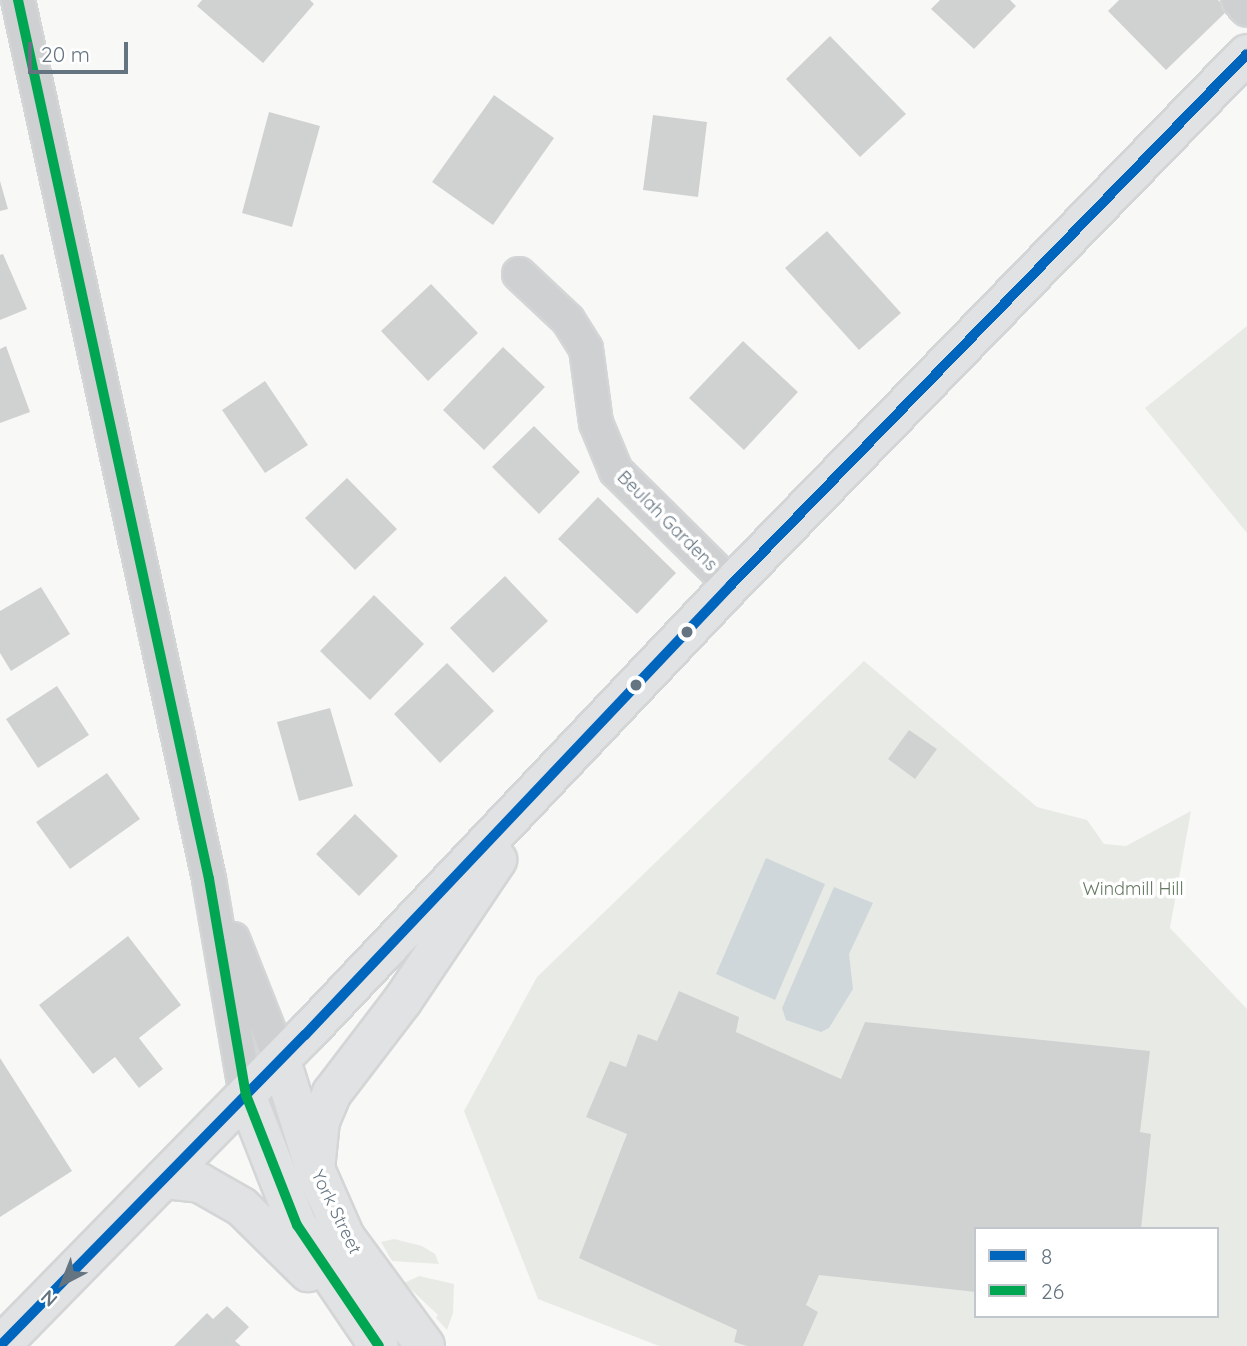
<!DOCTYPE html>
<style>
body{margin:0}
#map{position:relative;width:1247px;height:1346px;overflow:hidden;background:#f8f8f7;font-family:Quicksand,sans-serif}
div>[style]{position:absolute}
.green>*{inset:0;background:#e8ebe5}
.water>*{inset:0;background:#d0d7da}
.building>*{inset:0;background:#d0d2d2}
.roads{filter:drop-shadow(2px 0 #d4d5d6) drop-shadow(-2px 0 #d4d5d6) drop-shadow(0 2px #d4d5d6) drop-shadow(0 -2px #d4d5d6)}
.street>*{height:32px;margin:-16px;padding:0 16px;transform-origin:16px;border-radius:16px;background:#ced0d1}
.secondary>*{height:38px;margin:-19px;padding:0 19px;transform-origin:19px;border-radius:19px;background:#e1e2e3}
.bus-1>*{height:10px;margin:-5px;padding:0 5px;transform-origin:5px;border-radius:5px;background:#0065bd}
.bus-2>*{height:10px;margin:-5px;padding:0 5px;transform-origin:5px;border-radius:5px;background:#00a651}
.dots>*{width:19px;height:19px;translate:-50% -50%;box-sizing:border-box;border:4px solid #fff;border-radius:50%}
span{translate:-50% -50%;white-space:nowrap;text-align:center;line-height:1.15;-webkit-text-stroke:7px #fff;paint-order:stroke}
.street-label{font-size:18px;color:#647481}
.park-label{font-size:18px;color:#667963}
.legend{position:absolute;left:974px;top:1227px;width:245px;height:91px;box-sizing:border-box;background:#fff;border:2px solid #c1c7cd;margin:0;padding:9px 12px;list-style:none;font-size:21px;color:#647481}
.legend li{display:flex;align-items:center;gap:14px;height:35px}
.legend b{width:35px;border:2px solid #c1c7cd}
.north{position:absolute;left:28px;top:1248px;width:70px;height:70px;-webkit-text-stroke:5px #fff;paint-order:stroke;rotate:222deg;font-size:19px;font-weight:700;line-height:28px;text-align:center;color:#647481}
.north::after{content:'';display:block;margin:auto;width:24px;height:32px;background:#647481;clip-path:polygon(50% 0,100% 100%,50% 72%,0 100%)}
.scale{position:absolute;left:28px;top:42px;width:100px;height:32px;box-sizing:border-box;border:4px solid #647481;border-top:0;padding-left:9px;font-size:21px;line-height:24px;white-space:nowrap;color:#647481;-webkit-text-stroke:5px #fff;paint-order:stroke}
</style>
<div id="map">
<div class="green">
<i style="clip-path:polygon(1247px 326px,1247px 533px,1145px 408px)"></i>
<i style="clip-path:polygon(evenodd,864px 661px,1037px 807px,1087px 820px,1104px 844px,1126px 846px,1191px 811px,1170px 928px,1247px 1009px,1247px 1346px,659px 1346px,538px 1299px,464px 1111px,537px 977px,864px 661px,976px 1229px,1217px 1229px,1217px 1316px,976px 1316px,976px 1229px)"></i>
<i style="clip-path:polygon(394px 1239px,422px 1246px,435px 1254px,439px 1264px,392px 1261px,381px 1242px)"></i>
<i style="clip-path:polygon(419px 1276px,454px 1284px,453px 1313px,447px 1330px,436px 1318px,438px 1315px,404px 1283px)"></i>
</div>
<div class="water">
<i style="clip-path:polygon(766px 858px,825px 884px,775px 1000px,716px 974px)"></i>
<i style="clip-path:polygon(834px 887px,873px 903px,849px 954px,853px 989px,829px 1028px,821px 1032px,786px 1020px,782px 1008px)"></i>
</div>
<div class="building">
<i style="clip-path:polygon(202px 0,310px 0,314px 4px,263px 63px,197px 6px)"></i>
<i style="clip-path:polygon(940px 0,1010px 0,1016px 6px,974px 49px,931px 9px)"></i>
<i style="clip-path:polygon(1119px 0,1218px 0,1228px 10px,1166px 70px,1108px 11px)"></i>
<i style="clip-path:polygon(830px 36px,906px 114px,860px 157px,786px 79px)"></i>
<i style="clip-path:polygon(494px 95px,554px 138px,493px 225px,432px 182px)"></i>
<i style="clip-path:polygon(269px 112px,320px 126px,292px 227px,242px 213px)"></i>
<i style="clip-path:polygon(653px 115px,707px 122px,698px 197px,643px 190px)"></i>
<i style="clip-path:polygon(0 181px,8px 209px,0 211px)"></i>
<i style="clip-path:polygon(827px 231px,901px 313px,859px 350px,785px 268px)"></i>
<i style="clip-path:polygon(3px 254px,27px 309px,0 320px,0 255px)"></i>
<i style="clip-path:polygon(431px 284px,478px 333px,428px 381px,381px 331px)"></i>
<i style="clip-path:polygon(743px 341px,798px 392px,744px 450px,689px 398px)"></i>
<i style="clip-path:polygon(6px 346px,30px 412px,0 423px,0 349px)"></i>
<i style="clip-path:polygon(503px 347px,545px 387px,484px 450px,443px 410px)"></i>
<i style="clip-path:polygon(265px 381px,308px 445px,265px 473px,222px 410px)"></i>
<i style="clip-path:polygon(534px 426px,580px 472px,539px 514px,492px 467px)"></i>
<i style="clip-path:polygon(347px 478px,397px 529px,355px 570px,305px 518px)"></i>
<i style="clip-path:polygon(598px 497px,676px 573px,637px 614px,558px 539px)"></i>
<i style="clip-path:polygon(505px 576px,548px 621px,493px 673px,450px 628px)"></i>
<i style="clip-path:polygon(41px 587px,70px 634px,11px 671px,0 653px,0 611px)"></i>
<i style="clip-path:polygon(374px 595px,424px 644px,370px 700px,320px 651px)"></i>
<i style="clip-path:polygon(447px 663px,494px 711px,440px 763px,394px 714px)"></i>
<i style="clip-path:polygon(57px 686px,89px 735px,38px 768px,6px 719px)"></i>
<i style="clip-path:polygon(330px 708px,353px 786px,299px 801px,277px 722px)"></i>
<i style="clip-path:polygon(909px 730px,937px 749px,915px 779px,888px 759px)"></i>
<i style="clip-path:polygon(107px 773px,140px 819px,70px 869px,36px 822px)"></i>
<i style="clip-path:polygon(355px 814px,398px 856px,359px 896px,316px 854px)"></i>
<i style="clip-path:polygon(128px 936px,181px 1005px,139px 1038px,163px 1069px,139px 1088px,115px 1057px,93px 1074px,39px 1005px)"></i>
<i style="clip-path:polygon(679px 991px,739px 1017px,736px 1032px,841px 1079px,865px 1022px,1150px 1051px,1140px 1132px,1151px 1134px,1141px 1229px,976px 1229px,976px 1292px,819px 1275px,806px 1305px,818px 1312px,803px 1346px,747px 1346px,734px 1342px,737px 1330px,579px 1258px,627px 1134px,586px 1117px,610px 1061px,626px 1067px,638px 1034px,657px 1041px)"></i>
<i style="clip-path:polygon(0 1058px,72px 1171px,0 1217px)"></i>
<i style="clip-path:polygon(227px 1306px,249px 1327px,235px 1341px,241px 1346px,174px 1346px,207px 1313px,213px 1319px)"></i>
</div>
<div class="roads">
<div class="street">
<i style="left:18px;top:0;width:900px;rotate:77.74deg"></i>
<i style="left:209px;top:879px;width:219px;rotate:80.3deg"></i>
<i style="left:1238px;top:0;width:13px;rotate:48deg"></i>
<i style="left:519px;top:274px;width:67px;rotate:43.2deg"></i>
<i style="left:568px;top:320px;width:34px;rotate:58deg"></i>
<i style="left:586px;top:349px;width:75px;rotate:82.3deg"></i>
<i style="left:596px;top:423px;width:52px;rotate:67.4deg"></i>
<i style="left:616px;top:471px;width:162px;rotate:44.7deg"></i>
<i style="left:233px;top:939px;width:131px;rotate:68.5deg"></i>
</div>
<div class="secondary">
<i style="left:281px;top:1061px;width:113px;rotate:72.5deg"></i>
<i style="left:315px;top:1169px;width:74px;rotate:66.2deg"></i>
<i style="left:345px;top:1237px;width:135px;rotate:53.7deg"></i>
<i style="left:246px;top:1095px;width:140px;rotate:68.6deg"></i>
<i style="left:297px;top:1225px;width:146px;rotate:55.9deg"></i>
<i style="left:315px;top:1169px;width:48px;rotate:-84.1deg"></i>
<i style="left:320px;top:1121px;width:30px;rotate:-67deg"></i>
<i style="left:332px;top:1093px;width:117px;rotate:-52.6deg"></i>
<i style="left:403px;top:1000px;width:169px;rotate:-56.1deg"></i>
<i style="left:164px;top:1179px;width:36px;rotate:6deg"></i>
<i style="left:200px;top:1183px;width:48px;rotate:29.7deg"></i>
<i style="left:242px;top:1207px;width:93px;rotate:44.6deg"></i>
<i style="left:0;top:1346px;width:436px;rotate:-45.6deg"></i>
<i style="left:305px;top:1035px;width:620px;rotate:-46.57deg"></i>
<i style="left:731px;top:585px;width:740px;rotate:-45.82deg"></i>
</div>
</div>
<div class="bus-1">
<i style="left:0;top:1346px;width:436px;rotate:-45.6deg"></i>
<i style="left:305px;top:1035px;width:620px;rotate:-46.57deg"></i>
<i style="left:731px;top:585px;width:740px;rotate:-45.82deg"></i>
</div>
<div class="bus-2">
<i style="left:18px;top:0;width:900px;rotate:77.74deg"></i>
<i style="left:209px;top:879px;width:219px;rotate:80.3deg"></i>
<i style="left:246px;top:1095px;width:140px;rotate:68.6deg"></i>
<i style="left:297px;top:1225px;width:146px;rotate:55.9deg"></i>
</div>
<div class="dots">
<i style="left:687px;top:632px;background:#647481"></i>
<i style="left:636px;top:685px;background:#647481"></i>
</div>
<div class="street-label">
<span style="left:667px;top:521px;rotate:45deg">Beulah Gardens</span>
<span style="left:336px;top:1212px;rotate:64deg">York Street</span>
</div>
<div class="park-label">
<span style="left:1133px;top:889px">Windmill Hill</span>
</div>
<ul class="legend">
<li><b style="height:9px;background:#0065bd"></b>8</li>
<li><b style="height:9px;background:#00a651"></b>26</li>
</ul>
<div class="north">N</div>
<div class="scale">20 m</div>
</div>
